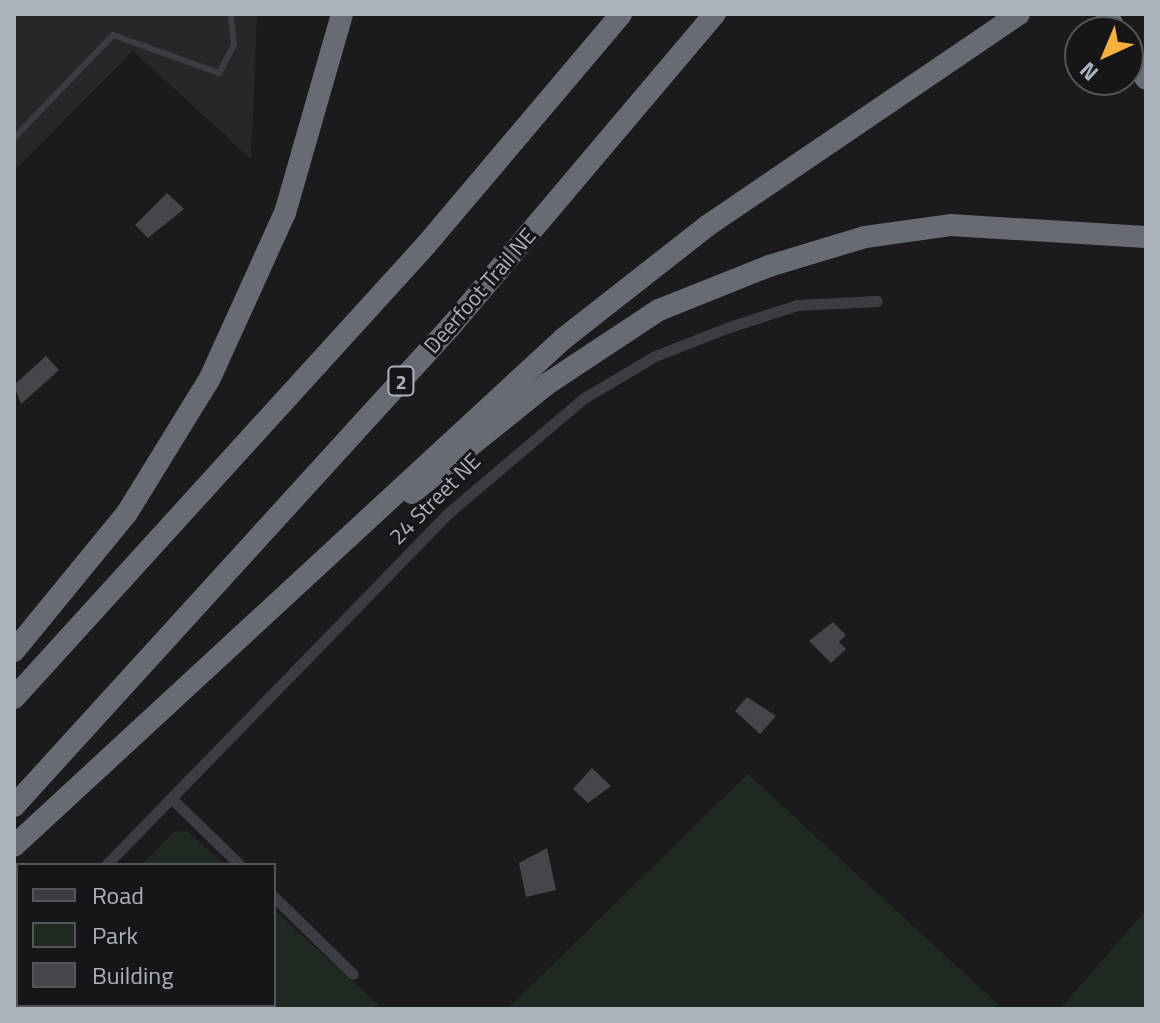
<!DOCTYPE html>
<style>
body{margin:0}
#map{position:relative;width:1160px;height:1023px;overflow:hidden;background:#1b1b1d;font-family:"Titillium Web",sans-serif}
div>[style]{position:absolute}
.built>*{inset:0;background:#27272a}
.green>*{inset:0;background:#202921}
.building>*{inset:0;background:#45464a}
.lane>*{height:6px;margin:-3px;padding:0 3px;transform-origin:3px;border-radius:3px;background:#3c3d42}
.street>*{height:11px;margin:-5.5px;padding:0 5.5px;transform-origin:5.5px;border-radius:5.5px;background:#3c3d42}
.highway>*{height:22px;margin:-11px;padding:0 11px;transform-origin:11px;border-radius:11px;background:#686b74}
.rail>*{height:7px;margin-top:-3.5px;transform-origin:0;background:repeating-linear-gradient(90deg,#161618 0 12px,#4f5157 0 24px);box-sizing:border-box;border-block:2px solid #4f5157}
span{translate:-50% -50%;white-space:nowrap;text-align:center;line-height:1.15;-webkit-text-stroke:6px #161618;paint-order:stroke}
.shield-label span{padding:2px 6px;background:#161618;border:2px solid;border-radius:6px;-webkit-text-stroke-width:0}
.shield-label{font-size:20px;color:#adb3bd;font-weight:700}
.street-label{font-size:22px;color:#adb3bd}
.frame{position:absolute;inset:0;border:16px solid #adb3bd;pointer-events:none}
.legend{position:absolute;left:16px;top:863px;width:260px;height:144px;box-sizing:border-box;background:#161618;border:2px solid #52555a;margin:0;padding:10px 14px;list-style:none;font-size:24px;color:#adb3bd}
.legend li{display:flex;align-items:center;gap:16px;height:40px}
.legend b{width:40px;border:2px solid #52555a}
.north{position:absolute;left:1064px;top:16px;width:80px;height:80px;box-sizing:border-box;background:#161618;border:2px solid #52555a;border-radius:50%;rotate:224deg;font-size:22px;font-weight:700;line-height:32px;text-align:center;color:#adb3bd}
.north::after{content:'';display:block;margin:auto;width:28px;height:36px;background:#f5b13b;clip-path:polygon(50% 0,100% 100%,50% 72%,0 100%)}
</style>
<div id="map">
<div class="built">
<i style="clip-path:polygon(14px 14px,257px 14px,251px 159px,133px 51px,14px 171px)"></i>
</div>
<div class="green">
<i style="clip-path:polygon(748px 774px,1003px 1009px,507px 1009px)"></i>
<i style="clip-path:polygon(187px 831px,225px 865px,142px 865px,174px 832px)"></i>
<i style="clip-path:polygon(274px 910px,383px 1009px,14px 1009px,18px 993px,18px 1005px,274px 1005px)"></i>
<i style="clip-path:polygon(1146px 910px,1146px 1009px,1060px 1009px)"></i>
</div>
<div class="building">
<i style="clip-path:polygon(167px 193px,184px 209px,148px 238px,135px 225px)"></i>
<i style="clip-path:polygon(46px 356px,59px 370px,21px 404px,14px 385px)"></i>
<i style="clip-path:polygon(833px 622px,846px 635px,839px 642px,846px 649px,831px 663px,809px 641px)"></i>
<i style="clip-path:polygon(747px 697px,776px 716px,760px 734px,735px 711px)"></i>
<i style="clip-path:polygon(592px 768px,611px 786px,588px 803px,573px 789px)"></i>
<i style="clip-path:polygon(547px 848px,556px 890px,526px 897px,519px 863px)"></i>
</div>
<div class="lane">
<i style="left:14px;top:138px;width:143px;rotate:-46.1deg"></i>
<i style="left:113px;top:35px;width:113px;rotate:19.7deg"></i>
<i style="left:219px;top:73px;width:32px;rotate:-62deg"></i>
<i style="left:234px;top:45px;width:31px;rotate:-96deg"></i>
<i style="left:124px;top:1005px;width:4px;rotate:63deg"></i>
</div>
<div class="street">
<i style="left:171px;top:798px;width:96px;rotate:44.2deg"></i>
<i style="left:106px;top:865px;width:489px;rotate:-45.8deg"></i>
<i style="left:447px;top:514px;width:180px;rotate:-40.3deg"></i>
<i style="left:584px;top:398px;width:82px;rotate:-30.6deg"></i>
<i style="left:655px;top:356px;width:79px;rotate:-21.4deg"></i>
<i style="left:729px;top:327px;width:71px;rotate:-17.9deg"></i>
<i style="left:797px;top:305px;width:80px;rotate:-2.9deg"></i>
<i style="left:274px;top:897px;width:110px;rotate:44.3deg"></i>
<i style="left:14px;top:960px;width:6px;rotate:-45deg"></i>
</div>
<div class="highway">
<i style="left:1107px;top:14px;width:20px;rotate:63deg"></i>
<i style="left:1128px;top:52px;width:32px;rotate:56deg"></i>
<i style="left:412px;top:493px;width:174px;rotate:-38.9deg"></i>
<i style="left:547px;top:384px;width:134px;rotate:-33.5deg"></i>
<i style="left:659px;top:310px;width:118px;rotate:-21.8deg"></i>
<i style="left:769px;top:266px;width:100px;rotate:-16.8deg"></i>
<i style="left:865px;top:237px;width:86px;rotate:-8deg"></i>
<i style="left:950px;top:225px;width:196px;rotate:3.5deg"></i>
<i style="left:14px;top:651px;width:178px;rotate:-50.7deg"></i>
<i style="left:127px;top:513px;width:158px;rotate:-58.4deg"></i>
<i style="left:210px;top:378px;width:181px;rotate:-65.6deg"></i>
<i style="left:285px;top:213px;width:207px;rotate:-74deg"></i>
<i style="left:14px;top:698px;width:612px;rotate:-47.71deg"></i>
<i style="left:426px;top:245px;width:302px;rotate:-49.8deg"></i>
<i style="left:14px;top:806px;width:649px;rotate:-47.68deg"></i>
<i style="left:451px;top:326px;width:409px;rotate:-49.8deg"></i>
<i style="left:14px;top:846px;width:747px;rotate:-42.72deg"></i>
<i style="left:563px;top:339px;width:183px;rotate:-38.1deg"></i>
<i style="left:707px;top:226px;width:377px;rotate:-34.2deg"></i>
</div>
<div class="rail">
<i style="left:14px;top:999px;width:11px;rotate:63deg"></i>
</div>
<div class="shield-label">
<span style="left:401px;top:381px">2</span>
</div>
<div class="street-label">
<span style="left:480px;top:291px;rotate:-49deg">Deerfoot Trail NE</span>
<span style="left:435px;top:499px;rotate:-45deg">24 Street NE</span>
</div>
<div class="frame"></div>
<ul class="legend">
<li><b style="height:10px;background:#3c3d42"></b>Road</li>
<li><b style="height:22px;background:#202921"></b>Park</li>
<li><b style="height:22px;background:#45464a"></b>Building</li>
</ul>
<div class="north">N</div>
</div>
